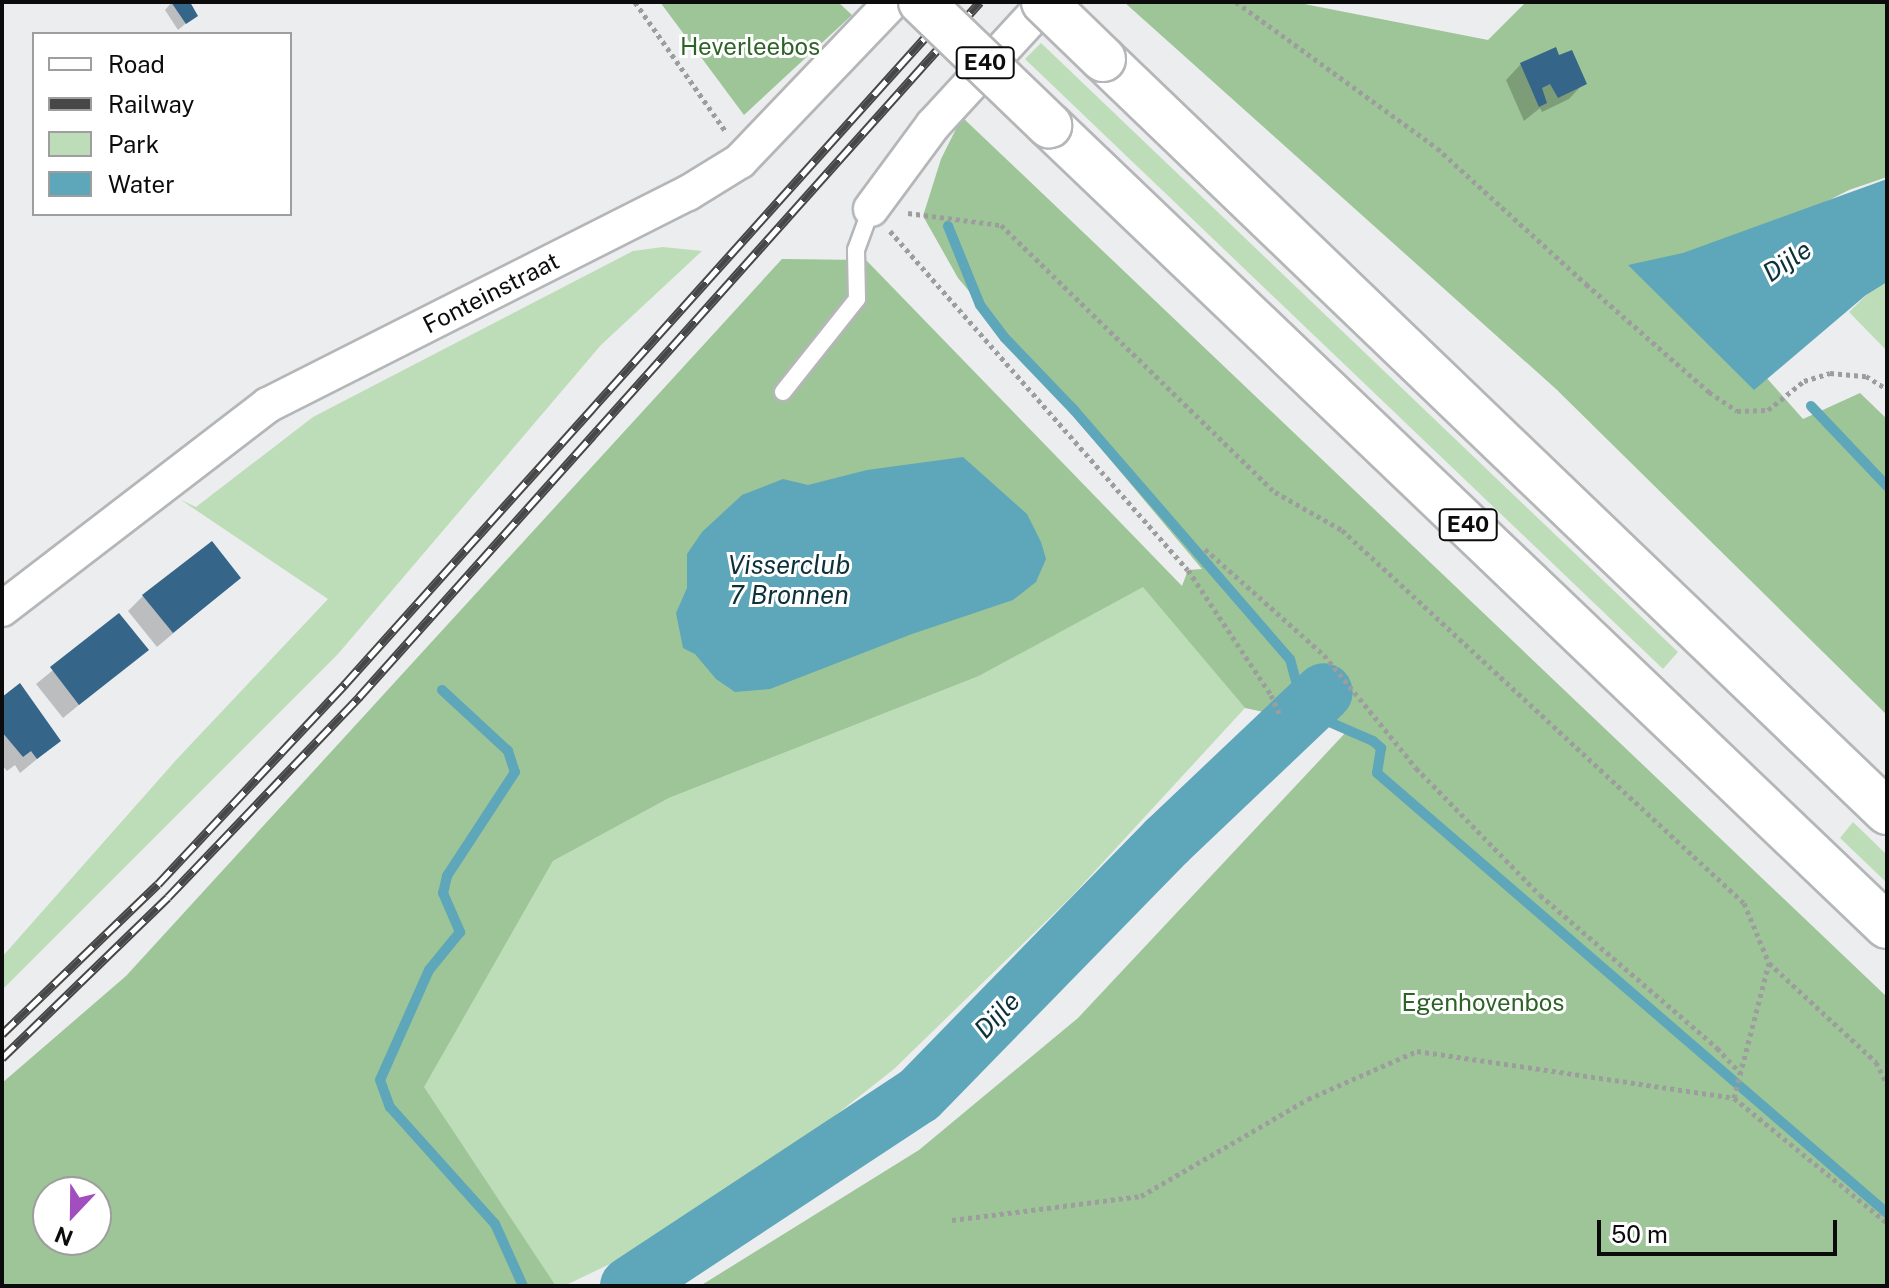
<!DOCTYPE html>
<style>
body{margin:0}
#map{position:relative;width:1889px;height:1288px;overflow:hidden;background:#ecedee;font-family:"Public Sans",sans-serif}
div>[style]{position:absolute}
.green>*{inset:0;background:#bdddb8}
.forest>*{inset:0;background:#9dc597}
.water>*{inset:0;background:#5ea6ba}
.shadow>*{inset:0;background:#0003}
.stream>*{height:10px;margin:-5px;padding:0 5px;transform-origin:5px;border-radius:5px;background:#5ea6ba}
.river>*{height:58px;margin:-29px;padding:0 29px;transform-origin:29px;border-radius:29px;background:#5ea6ba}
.building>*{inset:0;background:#356589}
.path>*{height:5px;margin-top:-2.5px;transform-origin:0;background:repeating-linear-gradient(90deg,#9d9d9e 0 4px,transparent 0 8px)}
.roads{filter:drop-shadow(2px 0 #b5b6b8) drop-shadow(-2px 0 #b5b6b8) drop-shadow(0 2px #b5b6b8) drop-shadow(0 -2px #b5b6b8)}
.service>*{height:16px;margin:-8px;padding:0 8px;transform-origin:8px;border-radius:8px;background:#fff}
.minor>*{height:34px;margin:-17px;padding:0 17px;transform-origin:17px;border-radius:17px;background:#fff}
.motorway>*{height:44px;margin:-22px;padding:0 22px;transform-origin:22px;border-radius:22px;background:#fff}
.rail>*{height:9px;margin-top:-4.5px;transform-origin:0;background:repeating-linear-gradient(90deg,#fff 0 18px,#474748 0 36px);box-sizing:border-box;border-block:2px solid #474748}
.bridges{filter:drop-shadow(2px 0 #b5b6b8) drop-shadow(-2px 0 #b5b6b8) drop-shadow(0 2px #b5b6b8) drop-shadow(0 -2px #b5b6b8)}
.motorway-bridge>*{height:44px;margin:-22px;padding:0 22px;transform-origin:22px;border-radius:22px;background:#fff}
span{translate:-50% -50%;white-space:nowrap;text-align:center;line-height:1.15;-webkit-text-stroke:6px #fff;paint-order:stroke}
.shield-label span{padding:2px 6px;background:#fff;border:2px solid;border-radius:6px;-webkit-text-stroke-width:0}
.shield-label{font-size:22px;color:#0c0c0c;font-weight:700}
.park-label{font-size:24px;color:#2e6327}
.street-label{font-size:24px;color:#0c0c0c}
.water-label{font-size:26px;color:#0d313a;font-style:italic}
.frame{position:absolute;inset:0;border:4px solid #0c0c0c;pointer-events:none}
.legend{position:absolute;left:32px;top:32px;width:260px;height:184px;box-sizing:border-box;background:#fff;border:2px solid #9e9e9e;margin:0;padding:10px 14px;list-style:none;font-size:24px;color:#0c0c0c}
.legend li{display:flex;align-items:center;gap:16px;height:40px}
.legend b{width:40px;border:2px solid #9e9e9e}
.north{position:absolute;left:32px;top:1176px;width:80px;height:80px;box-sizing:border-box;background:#fff;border:2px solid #9e9e9e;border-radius:50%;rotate:202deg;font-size:22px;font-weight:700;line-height:32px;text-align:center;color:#0c0c0c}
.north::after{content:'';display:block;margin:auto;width:28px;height:36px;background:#a14fbe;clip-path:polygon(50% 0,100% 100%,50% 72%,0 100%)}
.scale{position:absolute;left:1597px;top:1220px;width:240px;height:36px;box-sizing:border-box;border:4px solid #0c0c0c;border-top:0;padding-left:10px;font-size:24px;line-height:28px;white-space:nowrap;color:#0c0c0c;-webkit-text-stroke:6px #fff;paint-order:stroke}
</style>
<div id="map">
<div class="green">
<i style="clip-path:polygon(1041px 43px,1678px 652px,1663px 669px,1025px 59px)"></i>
<i style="clip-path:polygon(663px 247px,702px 251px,601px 345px,338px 654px,2px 990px,2px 957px,177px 759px,328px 599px,181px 500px,196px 507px,313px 417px,633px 251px)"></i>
<i style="clip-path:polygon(1887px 275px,1887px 351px,1849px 312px)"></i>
<i style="clip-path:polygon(1143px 586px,1245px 708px,1071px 897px,894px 1069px,704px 1219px,564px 1286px,556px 1286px,423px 1087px,553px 861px,669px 798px,979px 676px)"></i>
<i style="clip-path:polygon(1853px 822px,1887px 855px,1887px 883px,1840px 838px)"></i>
</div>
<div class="forest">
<i style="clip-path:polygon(660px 2px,838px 2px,852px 15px,744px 115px)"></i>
<i style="clip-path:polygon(1124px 2px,1294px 2px,1488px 40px,1526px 2px,1887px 2px,1887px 177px,1849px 190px,1677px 277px,1803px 419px,1860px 393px,1887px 419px,1887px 715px,1556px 389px)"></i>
<i style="clip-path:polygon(evenodd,962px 117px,1887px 997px,1887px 1286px,700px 1286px,919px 1150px,1078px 1018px,1348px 730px,1245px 708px,1143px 587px,979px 676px,669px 798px,553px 861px,424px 1087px,556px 1286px,2px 1286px,2px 1083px,126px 976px,782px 259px,866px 260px,1182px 586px,1188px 570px,1202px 569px,958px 278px,923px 216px,941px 159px,962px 117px,48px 1192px,96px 1192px,96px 1240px,48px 1240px,48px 1192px)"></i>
</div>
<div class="water">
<i style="clip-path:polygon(1887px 179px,1887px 282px,1866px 295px,1754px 390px,1628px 265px,1683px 253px)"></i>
<i style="clip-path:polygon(963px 457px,1027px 514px,1041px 542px,1046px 559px,1036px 582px,1013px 600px,912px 634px,770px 689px,735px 692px,716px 679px,695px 654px,683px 648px,676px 613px,687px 588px,687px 554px,702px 532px,742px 495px,783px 479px,808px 485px,867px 470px)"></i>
</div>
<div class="shadow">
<i style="clip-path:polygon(172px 2px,188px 2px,196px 15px,178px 30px,165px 10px)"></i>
<i style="clip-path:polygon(1558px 58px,1584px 83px,1569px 99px,1542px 112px,1540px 108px,1524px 121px,1506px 80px,1521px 64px)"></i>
<i style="clip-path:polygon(239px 578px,157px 647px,128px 611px,143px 596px)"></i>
<i style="clip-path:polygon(119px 616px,146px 650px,63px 718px,36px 684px)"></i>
<i style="clip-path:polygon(2px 699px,59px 741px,20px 773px,15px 765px,7px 771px,2px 765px)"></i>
</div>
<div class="stream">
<i style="left:948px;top:226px;width:85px;rotate:67.9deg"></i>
<i style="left:980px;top:305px;width:41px;rotate:52.9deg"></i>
<i style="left:1005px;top:338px;width:100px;rotate:46.2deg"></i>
<i style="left:1074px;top:410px;width:330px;rotate:49.1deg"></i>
<i style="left:1290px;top:659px;width:54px;rotate:74.9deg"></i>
<i style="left:1304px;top:711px;width:75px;rotate:23.5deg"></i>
<i style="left:1373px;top:741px;width:11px;rotate:41deg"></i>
<i style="left:1381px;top:748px;width:25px;rotate:99deg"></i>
<i style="left:1377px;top:773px;width:674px;rotate:40.79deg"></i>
<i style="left:1811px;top:406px;width:110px;rotate:46.5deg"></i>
<i style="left:442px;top:690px;width:90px;rotate:42.7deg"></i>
<i style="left:508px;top:751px;width:22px;rotate:72deg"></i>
<i style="left:515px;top:772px;width:124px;rotate:123.2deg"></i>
<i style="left:447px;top:876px;width:17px;rotate:103deg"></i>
<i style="left:443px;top:893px;width:43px;rotate:66.4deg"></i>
<i style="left:460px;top:932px;width:49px;rotate:129.2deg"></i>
<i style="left:429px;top:970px;width:120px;rotate:114deg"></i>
<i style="left:380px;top:1080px;width:29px;rotate:70deg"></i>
<i style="left:390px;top:1107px;width:157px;rotate:48.1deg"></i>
<i style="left:495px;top:1224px;width:68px;rotate:65.7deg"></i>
</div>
<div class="river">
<i style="left:629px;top:1286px;width:347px;rotate:-33.4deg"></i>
<i style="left:919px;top:1095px;width:355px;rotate:-45.7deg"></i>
<i style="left:1167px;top:841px;width:216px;rotate:-43.5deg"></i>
</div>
<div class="building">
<i style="clip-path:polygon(171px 2px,190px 2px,198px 16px,186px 24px)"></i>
<i style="clip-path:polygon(1556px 47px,1559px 55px,1572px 50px,1587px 84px,1558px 98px,1550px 84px,1542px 88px,1547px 103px,1539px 107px,1520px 63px)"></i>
<i style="clip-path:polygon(212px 541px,241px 578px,173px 633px,142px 595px)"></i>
<i style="clip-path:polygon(119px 613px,149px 650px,79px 705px,50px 667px)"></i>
<i style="clip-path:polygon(20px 683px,61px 741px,37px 759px,31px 751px,23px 757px,2px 732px,2px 697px)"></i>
</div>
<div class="path">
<i style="left:635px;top:2px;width:159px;rotate:55deg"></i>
<i style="left:1236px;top:2px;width:248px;rotate:36deg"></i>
<i style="left:1437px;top:148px;width:202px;rotate:42.4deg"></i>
<i style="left:1586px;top:284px;width:164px;rotate:41.3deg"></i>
<i style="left:1709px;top:392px;width:34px;rotate:34deg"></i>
<i style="left:1737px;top:411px;width:31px;rotate:-2deg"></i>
<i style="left:1768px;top:410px;width:46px;rotate:-38.9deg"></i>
<i style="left:1804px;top:381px;width:27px;rotate:-17deg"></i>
<i style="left:1830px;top:373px;width:36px;rotate:5deg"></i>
<i style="left:1866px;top:376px;width:25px;rotate:32deg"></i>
<i style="left:908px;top:213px;width:94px;rotate:7.4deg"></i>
<i style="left:1001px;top:225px;width:383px;rotate:44.3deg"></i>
<i style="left:1275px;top:492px;width:77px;rotate:29.6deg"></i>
<i style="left:1342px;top:530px;width:548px;rotate:42.86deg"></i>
<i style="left:1744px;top:903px;width:65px;rotate:67.4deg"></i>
<i style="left:1769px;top:963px;width:146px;rotate:42.8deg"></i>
<i style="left:1876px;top:1062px;width:25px;rotate:64deg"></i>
<i style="left:890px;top:231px;width:451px;rotate:48.7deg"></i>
<i style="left:1188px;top:570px;width:150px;rotate:56.4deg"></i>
<i style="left:1271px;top:695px;width:22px;rotate:66deg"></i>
<i style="left:1205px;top:549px;width:159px;rotate:41.7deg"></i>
<i style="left:1324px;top:655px;width:146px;rotate:50.8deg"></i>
<i style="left:1416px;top:768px;width:177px;rotate:45.7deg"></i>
<i style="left:1540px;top:895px;width:234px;rotate:40.8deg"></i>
<i style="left:1717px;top:1048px;width:35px;rotate:47deg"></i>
<i style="left:1734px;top:1098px;width:139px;rotate:-75.5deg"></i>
<i style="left:952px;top:1220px;width:191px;rotate:-7.2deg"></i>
<i style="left:1141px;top:1196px;width:193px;rotate:-30.1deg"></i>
<i style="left:1308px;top:1099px;width:119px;rotate:-23.8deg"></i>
<i style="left:1417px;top:1051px;width:320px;rotate:8.4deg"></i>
<i style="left:1734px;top:1098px;width:198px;rotate:39.2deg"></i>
</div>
<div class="roads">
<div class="service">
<i style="left:783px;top:392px;width:119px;rotate:-51.5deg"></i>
<i style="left:857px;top:299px;width:49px;rotate:-91.2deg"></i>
<i style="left:856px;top:250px;width:44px;rotate:-69.9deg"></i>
</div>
<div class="minor">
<i style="left:871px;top:209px;width:104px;rotate:-53.6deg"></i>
<i style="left:933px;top:125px;width:167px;rotate:-47.4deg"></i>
<i style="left:2px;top:609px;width:335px;rotate:-37.5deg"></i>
<i style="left:268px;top:405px;width:470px;rotate:-26.8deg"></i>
<i style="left:688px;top:193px;width:61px;rotate:-31.6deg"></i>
<i style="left:740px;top:161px;width:220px;rotate:-46.3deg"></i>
</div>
<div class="motorway">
<i style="left:1103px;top:59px;width:1087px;rotate:43.84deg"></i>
<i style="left:1049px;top:125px;width:1159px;rotate:43.71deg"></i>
</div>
</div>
<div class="rail">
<i style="left:2px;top:1034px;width:216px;rotate:-43.9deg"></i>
<i style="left:158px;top:884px;width:274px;rotate:-46.9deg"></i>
<i style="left:345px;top:684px;width:916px;rotate:-48.1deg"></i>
<i style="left:2px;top:1058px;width:231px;rotate:-44.1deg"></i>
<i style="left:168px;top:897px;width:277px;rotate:-46.3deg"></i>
<i style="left:359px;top:697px;width:932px;rotate:-48.22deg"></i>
</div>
<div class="bridges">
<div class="motorway-bridge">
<i style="left:921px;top:2px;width:178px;rotate:43.9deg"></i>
<i style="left:1044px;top:2px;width:82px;rotate:44deg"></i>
</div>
</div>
<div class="shield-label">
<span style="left:985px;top:63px">E40</span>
<span style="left:1468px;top:525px">E40</span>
</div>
<div class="park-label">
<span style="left:750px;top:47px">Heverleebos</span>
<span style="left:1483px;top:1003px">Egenhovenbos</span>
</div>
<div class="street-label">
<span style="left:491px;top:293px;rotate:-27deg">Fonteinstraat</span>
</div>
<div class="water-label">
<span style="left:1787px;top:261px;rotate:-34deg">Dijle</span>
<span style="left:789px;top:580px">Visserclub<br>7 Bronnen</span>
<span style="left:997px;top:1015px;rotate:-46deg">Dijle</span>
</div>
<div class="frame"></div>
<ul class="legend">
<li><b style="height:10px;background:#fff"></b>Road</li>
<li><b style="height:10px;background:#474748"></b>Railway</li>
<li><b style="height:22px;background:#bdddb8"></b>Park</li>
<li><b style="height:22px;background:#5ea6ba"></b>Water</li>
</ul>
<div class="north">N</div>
<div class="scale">50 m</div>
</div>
